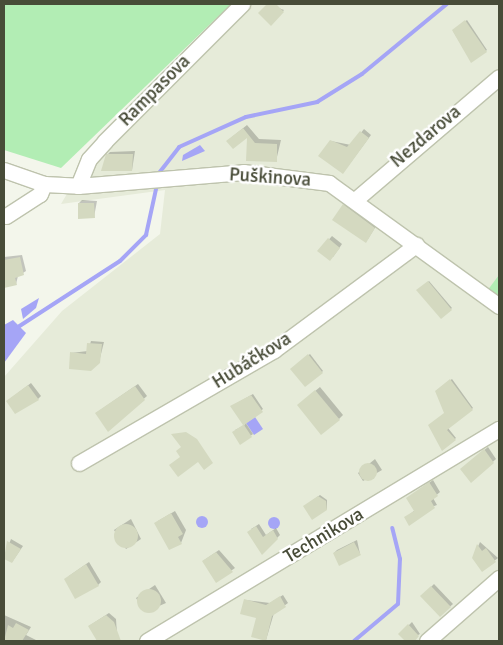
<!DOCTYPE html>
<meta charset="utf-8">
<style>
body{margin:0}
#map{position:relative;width:503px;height:645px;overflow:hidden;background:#f3f6eb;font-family:Signika,sans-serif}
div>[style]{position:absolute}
.residential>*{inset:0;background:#e6ebd9}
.green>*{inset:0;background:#b2edb4}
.water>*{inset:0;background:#a5a5f6}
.round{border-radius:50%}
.shadow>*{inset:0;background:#0003}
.stream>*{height:4px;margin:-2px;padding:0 2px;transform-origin:2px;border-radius:2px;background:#a5a5f6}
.building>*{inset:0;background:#d4d9c0}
.roads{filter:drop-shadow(1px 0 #bec3ad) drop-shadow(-1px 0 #bec3ad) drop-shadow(0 1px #bec3ad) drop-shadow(0 -1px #bec3ad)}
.street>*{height:15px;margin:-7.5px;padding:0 7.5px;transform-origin:7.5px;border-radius:7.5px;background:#fff}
span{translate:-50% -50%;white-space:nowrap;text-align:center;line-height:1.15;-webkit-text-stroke:5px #fff;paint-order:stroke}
.street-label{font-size:19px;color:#484c38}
.frame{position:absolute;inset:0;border:5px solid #484c38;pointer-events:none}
</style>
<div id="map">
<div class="residential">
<i style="clip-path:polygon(231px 4px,499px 4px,499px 641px,4px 641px,4px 377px,62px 311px,160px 234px,165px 190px,61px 204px,104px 131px)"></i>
</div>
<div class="green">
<i style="clip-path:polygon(4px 4px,231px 4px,61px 168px,4px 150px)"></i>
<i style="clip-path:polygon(499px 275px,499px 299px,487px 291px)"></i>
</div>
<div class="water">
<i style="clip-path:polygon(200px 145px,205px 151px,182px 161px,183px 155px)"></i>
<i style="clip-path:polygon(39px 298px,36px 308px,23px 319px,21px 309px)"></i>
<i style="clip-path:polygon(13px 320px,26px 333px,4px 363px,4px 325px)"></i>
<i style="clip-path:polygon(255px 417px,263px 429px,254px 435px,246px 423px)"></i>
<i class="round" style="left:196px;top:516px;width:12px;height:12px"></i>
<i class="round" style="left:268px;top:517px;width:12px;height:12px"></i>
</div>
<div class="shadow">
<i style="clip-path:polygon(268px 4px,284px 10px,271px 24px,260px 13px)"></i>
<i style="clip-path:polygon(467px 20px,487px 50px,471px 61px,453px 31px)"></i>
<i style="clip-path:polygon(247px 125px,259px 139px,281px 140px,276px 161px,248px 160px,248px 135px,232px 137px)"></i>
<i style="clip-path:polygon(364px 129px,371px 135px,345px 170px,331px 141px,351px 145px)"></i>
<i style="clip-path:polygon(135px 151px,132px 170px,107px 155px,110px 152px)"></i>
<i style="clip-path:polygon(82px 200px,97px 201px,94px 217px,79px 203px)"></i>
<i style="clip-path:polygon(345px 203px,376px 226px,368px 239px,344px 205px)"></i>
<i style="clip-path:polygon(332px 236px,342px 244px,333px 257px,319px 251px)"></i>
<i style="clip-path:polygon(22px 255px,26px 271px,18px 276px,16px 284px,4px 287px,4px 257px)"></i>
<i style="clip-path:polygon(429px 281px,452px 308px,441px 317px,418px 291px)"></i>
<i style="clip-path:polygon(91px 341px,104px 342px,99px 362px,71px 353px,88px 351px)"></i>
<i style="clip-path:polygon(310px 354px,323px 371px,306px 385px,292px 369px)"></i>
<i style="clip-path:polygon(452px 379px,473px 408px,448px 428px,456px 438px,442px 449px,446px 413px,436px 391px)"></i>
<i style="clip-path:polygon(31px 383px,41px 396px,38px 399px,10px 399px)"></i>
<i style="clip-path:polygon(138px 384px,147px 396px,108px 430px,96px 413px)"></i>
<i style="clip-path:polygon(320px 387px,343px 415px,339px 419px,303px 401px)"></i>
<i style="clip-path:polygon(253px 394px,263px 409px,245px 422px,253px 434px,241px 443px,235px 430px,245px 425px,232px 406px)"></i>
<i style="clip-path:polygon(488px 447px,496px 459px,471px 481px,465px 466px)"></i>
<i style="clip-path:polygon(375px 459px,382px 470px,363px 481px,358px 473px)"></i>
<i style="clip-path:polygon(433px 480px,440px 492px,433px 498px,437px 505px,409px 515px,415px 510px,408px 498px)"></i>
<i style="clip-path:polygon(320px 495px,327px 500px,327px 509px,306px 505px)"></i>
<i style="clip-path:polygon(175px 511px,186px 530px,181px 543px,158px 521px)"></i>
<i style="clip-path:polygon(131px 519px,141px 539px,126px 549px,114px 530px)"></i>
<i style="clip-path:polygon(259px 524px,266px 535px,276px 528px,280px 535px,262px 553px,251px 529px)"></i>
<i style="clip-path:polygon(11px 539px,23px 546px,12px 562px,4px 557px)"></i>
<i style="clip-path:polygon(357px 540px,360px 554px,334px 553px,337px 550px)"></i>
<i style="clip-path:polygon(480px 542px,498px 558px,482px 570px,473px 558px)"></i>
<i style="clip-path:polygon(219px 550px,235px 568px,216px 581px,203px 561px)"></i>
<i style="clip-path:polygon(89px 562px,101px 582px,98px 585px,69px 576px)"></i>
<i style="clip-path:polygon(434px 584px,453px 604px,440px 615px,422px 596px)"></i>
<i style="clip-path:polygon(155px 585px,166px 603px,145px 612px,136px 598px)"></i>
<i style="clip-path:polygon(283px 595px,288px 603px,274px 613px,266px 640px,258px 617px,245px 600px,270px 603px)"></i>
<i style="clip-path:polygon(109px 613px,116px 619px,117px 634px,89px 626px)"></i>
<i style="clip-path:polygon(4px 615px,31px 627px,26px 635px,38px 641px,4px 640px)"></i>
<i style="clip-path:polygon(412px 622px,420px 634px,406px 641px,400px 634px)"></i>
</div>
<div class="stream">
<i style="left:159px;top:173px;width:33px;rotate:-52deg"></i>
<i style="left:179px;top:147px;width:73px;rotate:-24.1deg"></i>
<i style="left:246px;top:117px;width:73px;rotate:-11.9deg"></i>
<i style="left:317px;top:102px;width:53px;rotate:-31.9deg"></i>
<i style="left:362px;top:74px;width:110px;rotate:-39.5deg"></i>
<i style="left:18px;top:327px;width:121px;rotate:-32.9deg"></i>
<i style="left:120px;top:261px;width:37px;rotate:-45deg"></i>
<i style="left:146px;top:235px;width:47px;rotate:-77.7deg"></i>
<i style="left:354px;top:641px;width:57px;rotate:-40.1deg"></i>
<i style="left:398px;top:604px;width:45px;rotate:-87.5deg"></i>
<i style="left:400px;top:559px;width:32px;rotate:-104deg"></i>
</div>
<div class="building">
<i style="clip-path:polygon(267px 4px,276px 4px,284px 12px,271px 26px,258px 13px)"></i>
<i style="clip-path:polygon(465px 20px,487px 52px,471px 63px,452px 30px)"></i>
<i style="clip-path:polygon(243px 128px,255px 143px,277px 144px,277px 162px,246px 161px,247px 138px,233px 149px,226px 141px)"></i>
<i style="clip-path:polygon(360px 131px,369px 138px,343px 174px,318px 156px,330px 140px,347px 147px)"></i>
<i style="clip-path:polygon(106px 154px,133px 154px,132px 171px,101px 171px)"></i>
<i style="clip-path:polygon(78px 203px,94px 203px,95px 218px,78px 219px)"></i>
<i style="clip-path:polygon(343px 204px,375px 228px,366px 243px,332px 220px)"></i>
<i style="clip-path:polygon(328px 238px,340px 248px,330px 261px,317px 251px)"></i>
<i style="clip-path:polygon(20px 257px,24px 275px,15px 278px,17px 285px,4px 288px,4px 260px)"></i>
<i style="clip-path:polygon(428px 281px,452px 310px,441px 319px,416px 290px)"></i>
<i style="clip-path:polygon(87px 343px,102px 344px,100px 363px,91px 371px,69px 369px,70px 352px,86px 354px)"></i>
<i style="clip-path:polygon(308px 354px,323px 373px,305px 387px,290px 369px)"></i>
<i style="clip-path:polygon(450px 379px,473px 410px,447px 430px,456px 440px,442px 451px,428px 425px,444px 413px,435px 391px)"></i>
<i style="clip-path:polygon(28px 385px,39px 400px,15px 414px,6px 401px)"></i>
<i style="clip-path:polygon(135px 386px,145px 400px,108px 432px,95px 413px)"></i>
<i style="clip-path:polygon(315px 390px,340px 420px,321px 435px,297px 405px)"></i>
<i style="clip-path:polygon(251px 395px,263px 412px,244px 425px,252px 437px,240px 445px,232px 432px,243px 425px,230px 406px)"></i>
<i style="clip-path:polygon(186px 432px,197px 439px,213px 463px,204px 470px,198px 462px,178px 477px,169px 465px,180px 457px,176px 451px,181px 447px,171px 434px)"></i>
<i style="clip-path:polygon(484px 449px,494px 463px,471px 483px,460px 469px)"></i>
<i class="round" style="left:359px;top:463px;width:18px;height:18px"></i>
<i style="clip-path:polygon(429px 482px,438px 496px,431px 501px,435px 508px,409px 526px,404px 517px,414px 511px,406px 498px)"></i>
<i style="clip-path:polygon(318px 496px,326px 501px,327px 510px,312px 520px,303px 506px)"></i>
<i style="clip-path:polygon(171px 513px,183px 534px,178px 537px,182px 544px,169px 550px,154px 523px)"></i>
<i class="round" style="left:114px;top:524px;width:24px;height:24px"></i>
<i style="clip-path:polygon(256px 526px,263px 537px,273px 530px,278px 539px,262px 555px,247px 532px)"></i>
<i style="clip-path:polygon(7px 541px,21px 549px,12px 563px,4px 559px)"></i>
<i style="clip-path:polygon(354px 542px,361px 555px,339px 566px,333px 553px)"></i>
<i style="clip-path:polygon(477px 544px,482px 551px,486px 548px,496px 562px,482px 572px,472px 558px)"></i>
<i style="clip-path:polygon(216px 552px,233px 572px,216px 583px,202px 561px)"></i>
<i style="clip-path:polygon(86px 564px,99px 586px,75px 599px,64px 579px)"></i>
<i style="clip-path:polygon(431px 586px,451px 607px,440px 617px,420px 596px)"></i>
<i class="round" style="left:137px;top:589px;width:24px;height:24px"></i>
<i style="clip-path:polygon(280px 596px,286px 607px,272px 616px,266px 641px,251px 637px,256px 618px,240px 614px,244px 599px,266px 605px)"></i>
<i style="clip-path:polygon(106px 615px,114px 622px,121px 641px,97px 641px,88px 626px)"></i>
<i style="clip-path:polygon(16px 623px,29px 630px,22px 641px,4px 641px,8px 625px,13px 628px)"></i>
<i style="clip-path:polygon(408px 624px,419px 636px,415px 641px,405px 641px,398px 634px)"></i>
</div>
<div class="roads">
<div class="street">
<i style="left:4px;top:170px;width:42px;rotate:19.3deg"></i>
<i style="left:44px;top:184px;width:34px;rotate:3deg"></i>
<i style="left:78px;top:186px;width:166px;rotate:-4.8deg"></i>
<i style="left:243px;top:172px;width:87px;rotate:7.3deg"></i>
<i style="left:329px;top:183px;width:210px;rotate:35.9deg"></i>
<i style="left:78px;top:186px;width:29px;rotate:-68deg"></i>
<i style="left:89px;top:159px;width:24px;rotate:-48deg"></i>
<i style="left:105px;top:141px;width:194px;rotate:-45deg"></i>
<i style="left:355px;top:200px;width:189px;rotate:-40.5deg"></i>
<i style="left:6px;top:216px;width:40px;rotate:-32.9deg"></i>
<i style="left:40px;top:194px;width:11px;rotate:-68deg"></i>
<i style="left:79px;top:463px;width:225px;rotate:-30.1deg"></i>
<i style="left:274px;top:350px;width:177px;rotate:-36.5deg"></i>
<i style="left:147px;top:641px;width:411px;rotate:-31.1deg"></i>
<i style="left:427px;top:641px;width:96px;rotate:-41.2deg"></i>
</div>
</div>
<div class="street-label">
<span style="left:155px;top:91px;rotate:-45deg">Rampasova</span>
<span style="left:426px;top:137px;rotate:-40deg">Nezdarova</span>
<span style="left:270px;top:178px;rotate:4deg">Puškinova</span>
<span style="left:252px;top:361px;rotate:-32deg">Hubáčkova</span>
<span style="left:324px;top:536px;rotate:-31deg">Technikova</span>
</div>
<div class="frame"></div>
</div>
